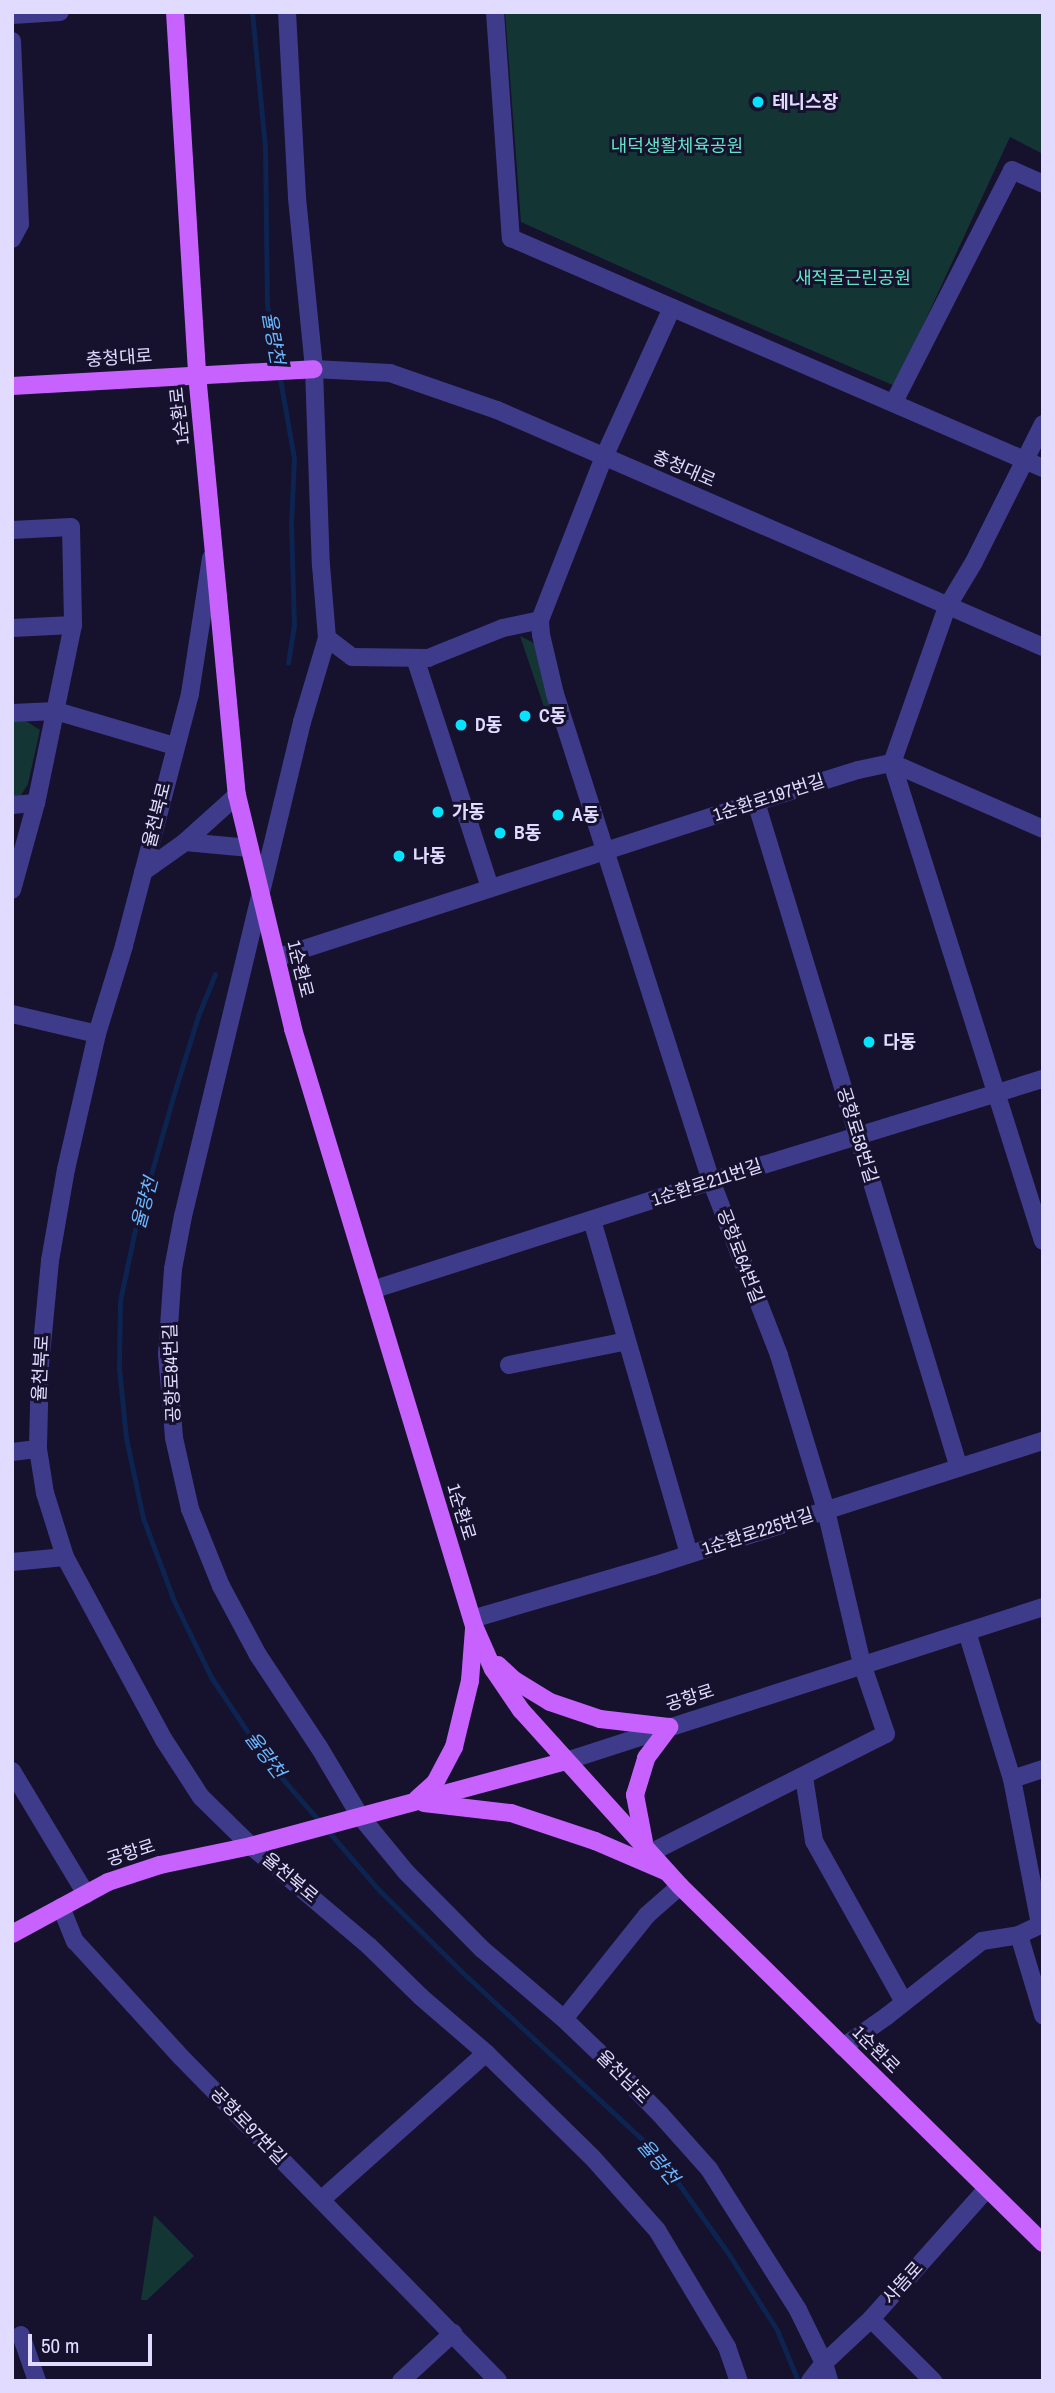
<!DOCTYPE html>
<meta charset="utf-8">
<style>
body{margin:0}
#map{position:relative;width:1055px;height:2393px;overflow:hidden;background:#16112c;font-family:"Archivo Narrow","Noto Sans KR",sans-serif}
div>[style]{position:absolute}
.green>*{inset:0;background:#133635}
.stream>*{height:5px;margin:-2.5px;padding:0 2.5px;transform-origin:2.5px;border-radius:2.5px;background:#0c244f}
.minor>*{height:18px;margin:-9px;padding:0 9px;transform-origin:9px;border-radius:9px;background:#3f3b8b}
.major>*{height:18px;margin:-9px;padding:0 9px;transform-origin:9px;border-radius:9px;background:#c762ff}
.dots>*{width:19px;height:19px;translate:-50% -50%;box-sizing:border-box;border:4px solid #16112c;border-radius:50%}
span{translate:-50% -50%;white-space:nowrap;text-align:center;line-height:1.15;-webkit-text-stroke:6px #16112c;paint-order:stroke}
.poi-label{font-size:18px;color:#e0dbff;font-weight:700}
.left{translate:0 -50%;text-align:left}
.park-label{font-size:18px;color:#63e3c5}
.street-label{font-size:18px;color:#e0dbff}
.water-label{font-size:19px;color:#69b7ff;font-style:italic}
.frame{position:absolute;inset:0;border:14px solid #e0dbff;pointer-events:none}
.scale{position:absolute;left:28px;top:2334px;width:124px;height:32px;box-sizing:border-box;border:4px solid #e0dbff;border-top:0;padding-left:9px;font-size:21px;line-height:24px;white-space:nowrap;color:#e0dbff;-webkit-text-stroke:5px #16112c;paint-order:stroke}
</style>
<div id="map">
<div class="green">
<i style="clip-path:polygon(505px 12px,1043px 12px,1043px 154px,1010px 137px,895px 386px,704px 304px,521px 222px)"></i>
<i style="clip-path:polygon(520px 636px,538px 645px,555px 704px,544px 707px)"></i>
<i style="clip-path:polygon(26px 721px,40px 730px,28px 784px,18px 800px,12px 800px,12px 722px)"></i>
<i style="clip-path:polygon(154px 2215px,194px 2256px,147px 2300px,141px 2300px)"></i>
</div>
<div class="stream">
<i style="left:252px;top:12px;width:135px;rotate:84.5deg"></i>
<i style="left:265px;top:146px;width:159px;rotate:89.3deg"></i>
<i style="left:267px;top:305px;width:155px;rotate:80deg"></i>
<i style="left:294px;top:458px;width:66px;rotate:92.6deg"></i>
<i style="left:291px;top:524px;width:101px;rotate:88.3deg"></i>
<i style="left:294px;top:625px;width:38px;rotate:99deg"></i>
<i style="left:215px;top:974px;width:45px;rotate:112deg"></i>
<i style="left:198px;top:1016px;width:85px;rotate:107.2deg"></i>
<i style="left:173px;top:1097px;width:142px;rotate:105.9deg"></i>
<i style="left:134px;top:1234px;width:68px;rotate:101.8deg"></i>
<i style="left:120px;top:1301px;width:67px;rotate:90.9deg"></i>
<i style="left:119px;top:1368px;width:70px;rotate:84.3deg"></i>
<i style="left:126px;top:1438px;width:82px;rotate:78deg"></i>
<i style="left:143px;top:1518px;width:89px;rotate:69.5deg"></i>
<i style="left:174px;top:1601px;width:85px;rotate:64deg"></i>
<i style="left:211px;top:1677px;width:101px;rotate:56.3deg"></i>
<i style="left:267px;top:1761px;width:82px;rotate:48.9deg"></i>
<i style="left:328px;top:1831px;width:78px;rotate:49.2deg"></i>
<i style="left:379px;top:1890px;width:115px;rotate:44.6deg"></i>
<i style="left:461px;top:1971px;width:266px;rotate:42.9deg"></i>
<i style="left:656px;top:2152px;width:124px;rotate:54.5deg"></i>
<i style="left:728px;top:2253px;width:91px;rotate:57.5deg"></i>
<i style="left:777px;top:2330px;width:55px;rotate:67.6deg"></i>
</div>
<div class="minor">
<i style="left:287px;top:12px;width:186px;rotate:86.9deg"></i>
<i style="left:297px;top:198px;width:172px;rotate:84.3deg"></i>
<i style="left:314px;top:369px;width:196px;rotate:88deg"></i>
<i style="left:321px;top:565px;width:73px;rotate:85.3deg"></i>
<i style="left:327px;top:638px;width:88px;rotate:106.6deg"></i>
<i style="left:302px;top:722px;width:508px;rotate:103.54deg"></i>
<i style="left:183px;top:1216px;width:54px;rotate:100.7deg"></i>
<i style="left:173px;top:1269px;width:85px;rotate:94deg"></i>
<i style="left:167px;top:1354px;width:84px;rotate:85.2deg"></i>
<i style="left:174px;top:1438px;width:73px;rotate:77.3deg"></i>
<i style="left:190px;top:1509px;width:83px;rotate:68.1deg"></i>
<i style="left:221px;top:1586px;width:78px;rotate:61.8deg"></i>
<i style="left:258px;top:1655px;width:110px;rotate:56.5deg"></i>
<i style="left:319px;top:1747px;width:80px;rotate:59.3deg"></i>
<i style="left:360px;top:1816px;width:72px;rotate:50.6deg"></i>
<i style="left:406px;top:1872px;width:108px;rotate:45.4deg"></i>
<i style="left:482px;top:1949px;width:108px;rotate:40.5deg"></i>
<i style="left:564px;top:2019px;width:68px;rotate:43.8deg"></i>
<i style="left:613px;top:2066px;width:67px;rotate:45.6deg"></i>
<i style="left:660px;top:2114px;width:74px;rotate:48.3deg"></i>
<i style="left:709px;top:2169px;width:167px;rotate:57.7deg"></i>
<i style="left:798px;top:2310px;width:59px;rotate:63.9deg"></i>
<i style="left:824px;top:2363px;width:19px;rotate:74deg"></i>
<i style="left:495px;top:12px;width:227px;rotate:86deg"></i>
<i style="left:511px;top:238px;width:580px;rotate:23.38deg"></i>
<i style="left:12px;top:15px;width:48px;rotate:-3.6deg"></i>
<i style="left:12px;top:41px;width:183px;rotate:87.5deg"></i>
<i style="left:20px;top:224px;width:17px;rotate:118deg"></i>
<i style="left:314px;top:369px;width:76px;rotate:3deg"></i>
<i style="left:390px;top:373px;width:113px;rotate:19.1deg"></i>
<i style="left:497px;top:410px;width:595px;rotate:23.46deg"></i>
<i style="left:894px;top:402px;width:260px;rotate:-63deg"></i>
<i style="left:1012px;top:170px;width:34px;rotate:24deg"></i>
<i style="left:1043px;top:424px;width:154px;rotate:116.6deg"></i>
<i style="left:974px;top:562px;width:52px;rotate:121deg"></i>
<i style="left:947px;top:607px;width:165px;rotate:109.4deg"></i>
<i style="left:892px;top:763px;width:501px;rotate:72.47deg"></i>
<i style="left:12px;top:530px;width:59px;rotate:-2.9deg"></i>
<i style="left:71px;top:527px;width:98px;rotate:88.8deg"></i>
<i style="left:73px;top:625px;width:182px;rotate:101.7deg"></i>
<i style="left:36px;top:803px;width:90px;rotate:105.4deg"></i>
<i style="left:211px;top:558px;width:138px;rotate:98.8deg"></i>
<i style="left:190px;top:694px;width:260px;rotate:104.7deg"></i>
<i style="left:124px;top:946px;width:92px;rotate:107.1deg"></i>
<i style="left:97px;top:1034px;width:139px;rotate:102.9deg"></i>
<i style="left:66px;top:1169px;width:93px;rotate:99.9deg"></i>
<i style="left:50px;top:1261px;width:104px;rotate:95.5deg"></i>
<i style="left:40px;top:1365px;width:84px;rotate:91.4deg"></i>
<i style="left:38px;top:1449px;width:45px;rotate:81deg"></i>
<i style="left:45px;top:1493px;width:67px;rotate:72.6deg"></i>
<i style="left:65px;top:1557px;width:208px;rotate:61.6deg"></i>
<i style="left:164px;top:1740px;width:68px;rotate:57deg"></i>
<i style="left:201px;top:1797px;width:70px;rotate:44.4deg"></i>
<i style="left:251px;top:1846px;width:155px;rotate:40.3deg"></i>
<i style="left:369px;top:1946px;width:73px;rotate:44.4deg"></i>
<i style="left:421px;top:1997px;width:86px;rotate:40.7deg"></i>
<i style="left:486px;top:2053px;width:148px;rotate:44.5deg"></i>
<i style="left:592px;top:2157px;width:98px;rotate:48.3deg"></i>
<i style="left:657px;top:2230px;width:136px;rotate:59.1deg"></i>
<i style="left:727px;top:2347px;width:36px;rotate:71deg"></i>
<i style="left:12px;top:628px;width:61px;rotate:-2.8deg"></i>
<i style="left:327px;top:638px;width:31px;rotate:37deg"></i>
<i style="left:352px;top:657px;width:76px;rotate:0.8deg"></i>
<i style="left:428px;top:658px;width:81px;rotate:-21.8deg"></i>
<i style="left:503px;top:628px;width:38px;rotate:-12deg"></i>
<i style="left:415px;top:658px;width:241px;rotate:71.9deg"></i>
<i style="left:12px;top:713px;width:44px;rotate:-2.6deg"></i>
<i style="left:56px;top:711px;width:124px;rotate:16.4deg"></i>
<i style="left:756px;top:802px;width:696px;rotate:73.05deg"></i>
<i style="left:12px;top:805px;width:24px;rotate:-5deg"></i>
<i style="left:185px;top:842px;width:65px;rotate:5.3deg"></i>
<i style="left:143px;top:872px;width:52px;rotate:-35.5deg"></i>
<i style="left:185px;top:842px;width:70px;rotate:-42.1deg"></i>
<i style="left:276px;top:958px;width:505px;rotate:-18deg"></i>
<i style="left:756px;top:802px;width:107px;rotate:-17.4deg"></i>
<i style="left:858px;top:770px;width:35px;rotate:-12deg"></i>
<i style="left:892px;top:763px;width:165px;rotate:23.6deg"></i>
<i style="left:12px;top:1014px;width:87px;rotate:13.2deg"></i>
<i style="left:592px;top:1220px;width:348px;rotate:73.8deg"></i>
<i style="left:372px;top:1290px;width:356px;rotate:-17.8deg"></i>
<i style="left:711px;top:1181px;width:347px;rotate:-17.1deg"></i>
<i style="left:509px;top:1365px;width:120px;rotate:-11.5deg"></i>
<i style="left:12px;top:1452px;width:26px;rotate:-7deg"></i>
<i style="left:12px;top:1562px;width:53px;rotate:-5.4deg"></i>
<i style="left:472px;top:1619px;width:189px;rotate:-16.3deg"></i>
<i style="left:653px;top:1566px;width:410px;rotate:-17.8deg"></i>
<i style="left:967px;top:1632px;width:154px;rotate:73deg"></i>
<i style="left:1012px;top:1779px;width:149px;rotate:79.1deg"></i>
<i style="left:1040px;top:1925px;width:23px;rotate:155deg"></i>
<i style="left:1019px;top:1935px;width:84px;rotate:73.3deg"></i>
<i style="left:566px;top:1761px;width:501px;rotate:-17.89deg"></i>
<i style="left:12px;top:1771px;width:144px;rotate:59deg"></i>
<i style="left:804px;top:1777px;width:65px;rotate:81.1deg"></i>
<i style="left:814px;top:1841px;width:184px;rotate:60.8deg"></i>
<i style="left:1012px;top:1779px;width:33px;rotate:-18deg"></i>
<i style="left:652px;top:1852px;width:262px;rotate:-26.8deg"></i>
<i style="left:886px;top:1734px;width:74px;rotate:-108.9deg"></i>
<i style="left:862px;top:1664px;width:158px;rotate:-103.2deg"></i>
<i style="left:826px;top:1510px;width:162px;rotate:-106.9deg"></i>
<i style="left:779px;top:1355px;width:187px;rotate:-111.3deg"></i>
<i style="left:711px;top:1181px;width:511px;rotate:-107.76deg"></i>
<i style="left:555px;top:694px;width:61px;rotate:-103.3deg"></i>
<i style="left:541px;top:635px;width:15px;rotate:-94deg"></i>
<i style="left:540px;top:620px;width:175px;rotate:-68.6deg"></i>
<i style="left:604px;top:457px;width:164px;rotate:-65.5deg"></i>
<i style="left:61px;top:1907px;width:37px;rotate:68deg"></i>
<i style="left:75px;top:1941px;width:157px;rotate:47.6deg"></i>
<i style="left:181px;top:2057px;width:453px;rotate:45.6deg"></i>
<i style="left:564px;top:2019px;width:133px;rotate:-51.4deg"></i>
<i style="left:647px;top:1915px;width:44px;rotate:-41.3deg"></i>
<i style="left:843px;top:2047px;width:54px;rotate:-35.2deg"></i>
<i style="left:887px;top:2016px;width:121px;rotate:-38.3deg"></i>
<i style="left:982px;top:1941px;width:37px;rotate:-9deg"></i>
<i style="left:321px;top:2200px;width:221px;rotate:-41.7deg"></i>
<i style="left:871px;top:2319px;width:88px;rotate:45deg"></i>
<i style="left:21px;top:2335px;width:49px;rotate:70.8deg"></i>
<i style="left:401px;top:2381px;width:71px;rotate:-42.7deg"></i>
<i style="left:810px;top:2381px;width:23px;rotate:-52deg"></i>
<i style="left:824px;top:2363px;width:64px;rotate:-43.1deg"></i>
<i style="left:871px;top:2319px;width:174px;rotate:-48.3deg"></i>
</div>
<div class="major">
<i style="left:175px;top:12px;width:363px;rotate:86.5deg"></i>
<i style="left:197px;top:374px;width:423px;rotate:84.6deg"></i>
<i style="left:237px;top:795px;width:241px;rotate:76.5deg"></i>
<i style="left:293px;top:1029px;width:624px;rotate:73.13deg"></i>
<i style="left:474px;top:1626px;width:47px;rotate:66.2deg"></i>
<i style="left:493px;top:1669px;width:50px;rotate:55.7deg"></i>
<i style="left:521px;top:1710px;width:237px;rotate:47.9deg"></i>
<i style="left:680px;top:1886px;width:509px;rotate:44.52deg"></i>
<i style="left:12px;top:386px;width:302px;rotate:-3.2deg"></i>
<i style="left:498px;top:1665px;width:22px;rotate:43deg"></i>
<i style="left:514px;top:1680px;width:42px;rotate:31.4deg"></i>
<i style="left:550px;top:1702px;width:53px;rotate:18.8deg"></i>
<i style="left:600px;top:1719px;width:69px;rotate:6.6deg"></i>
<i style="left:417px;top:1799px;width:24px;rotate:-42deg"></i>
<i style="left:435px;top:1783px;width:41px;rotate:-62.2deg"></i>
<i style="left:454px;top:1747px;width:68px;rotate:-76.4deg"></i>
<i style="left:470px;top:1681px;width:52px;rotate:-85.6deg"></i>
<i style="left:424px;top:1803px;width:88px;rotate:6.6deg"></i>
<i style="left:511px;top:1813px;width:89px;rotate:18.4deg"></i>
<i style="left:595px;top:1841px;width:76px;rotate:23.2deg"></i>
<i style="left:644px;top:1842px;width:48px;rotate:-100.8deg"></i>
<i style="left:635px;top:1795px;width:39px;rotate:-73deg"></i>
<i style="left:646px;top:1758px;width:39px;rotate:-53deg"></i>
<i style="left:12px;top:1934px;width:109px;rotate:-28.4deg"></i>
<i style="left:108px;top:1882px;width:55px;rotate:-18.1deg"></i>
<i style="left:160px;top:1865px;width:93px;rotate:-11.8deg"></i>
<i style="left:251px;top:1846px;width:326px;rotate:-15.1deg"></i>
</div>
<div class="dots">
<i style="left:758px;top:102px;background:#07e3ff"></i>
<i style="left:525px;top:716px;background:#07e3ff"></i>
<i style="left:461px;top:725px;background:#07e3ff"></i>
<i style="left:438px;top:812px;background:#07e3ff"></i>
<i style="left:558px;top:815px;background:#07e3ff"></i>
<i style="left:500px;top:833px;background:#07e3ff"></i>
<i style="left:399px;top:856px;background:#07e3ff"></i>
<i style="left:869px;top:1042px;background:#07e3ff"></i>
</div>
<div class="poi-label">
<span class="left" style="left:772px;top:102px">테니스장</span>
<span class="left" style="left:539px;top:716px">C동</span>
<span class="left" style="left:475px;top:725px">D동</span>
<span class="left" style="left:452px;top:812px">가동</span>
<span class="left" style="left:572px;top:815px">A동</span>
<span class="left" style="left:514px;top:833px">B동</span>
<span class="left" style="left:413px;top:856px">나동</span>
<span class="left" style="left:883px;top:1042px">다동</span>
</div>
<div class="park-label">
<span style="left:677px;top:146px">내덕생활체육공원</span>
<span style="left:853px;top:278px">새적굴근린공원</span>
</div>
<div class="street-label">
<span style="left:119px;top:358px;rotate:-4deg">충청대로</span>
<span style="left:180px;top:416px;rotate:-96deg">1순환로</span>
<span style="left:684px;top:469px;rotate:23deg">충청대로</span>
<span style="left:769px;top:798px;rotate:-18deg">1순환로197번길</span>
<span style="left:157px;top:815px;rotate:-76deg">율천북로</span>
<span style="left:300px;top:969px;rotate:76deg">1순환로</span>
<span style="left:857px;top:1135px;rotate:73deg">공항로58번길</span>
<span style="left:707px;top:1183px;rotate:-18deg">1순환로211번길</span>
<span style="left:740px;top:1256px;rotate:69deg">공항로64번길</span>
<span style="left:41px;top:1368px;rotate:-87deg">율천북로</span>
<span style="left:172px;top:1373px;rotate:-92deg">공항로84번길</span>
<span style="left:461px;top:1512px;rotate:73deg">1순환로</span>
<span style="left:758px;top:1532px;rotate:-18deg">1순환로225번길</span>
<span style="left:690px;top:1698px;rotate:-18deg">공항로</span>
<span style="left:131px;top:1853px;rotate:-18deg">공항로</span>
<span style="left:290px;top:1878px;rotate:40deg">율천북로</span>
<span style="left:876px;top:2050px;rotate:45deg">1순환로</span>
<span style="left:623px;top:2077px;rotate:45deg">율천남로</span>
<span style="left:248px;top:2126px;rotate:46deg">공항로97번길</span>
<span style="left:903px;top:2283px;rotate:-48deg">사뜸로</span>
</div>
<div class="water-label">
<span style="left:273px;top:338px;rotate:80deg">율량천</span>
<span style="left:145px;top:1203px;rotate:-75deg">율량천</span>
<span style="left:265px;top:1755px;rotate:53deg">율량천</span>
<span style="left:658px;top:2162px;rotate:50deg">율량천</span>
</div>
<div class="frame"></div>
<div class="scale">50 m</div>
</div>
